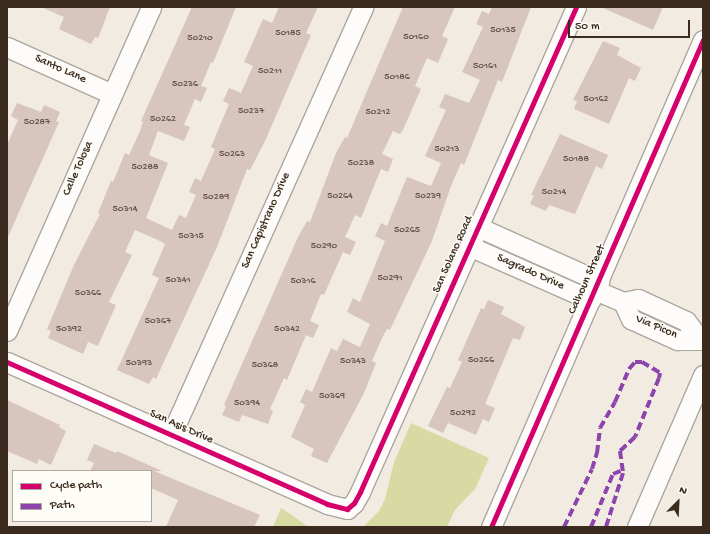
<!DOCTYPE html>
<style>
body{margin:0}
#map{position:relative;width:710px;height:534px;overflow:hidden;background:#f1ebe1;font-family:"Gochi Hand",sans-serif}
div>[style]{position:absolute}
.green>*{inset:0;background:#d7dba3}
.building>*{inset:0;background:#d8c5bd}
.roads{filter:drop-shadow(1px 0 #aca69f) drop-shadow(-1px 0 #aca69f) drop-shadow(0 1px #aca69f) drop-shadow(0 -1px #aca69f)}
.minor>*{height:19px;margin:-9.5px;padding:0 9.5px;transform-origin:9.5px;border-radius:9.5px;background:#fdfcfa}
.quiet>*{height:4px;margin-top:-2px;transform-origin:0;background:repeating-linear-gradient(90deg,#8e44ad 0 8px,transparent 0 12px)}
.cycleway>*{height:5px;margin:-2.5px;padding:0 2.5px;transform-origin:2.5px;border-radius:2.5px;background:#d6006c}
span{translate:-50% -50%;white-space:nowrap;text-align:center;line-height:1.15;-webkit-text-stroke:3px #fdfcf7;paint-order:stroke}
.number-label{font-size:10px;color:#625146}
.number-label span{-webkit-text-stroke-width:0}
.street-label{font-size:12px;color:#3b2a1e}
.frame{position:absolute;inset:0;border:8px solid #3b2a1e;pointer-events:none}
.legend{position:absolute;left:12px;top:470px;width:140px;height:52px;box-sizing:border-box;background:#fdfcf7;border:1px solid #afa8a0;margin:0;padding:5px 7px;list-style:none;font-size:12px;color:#3b2a1e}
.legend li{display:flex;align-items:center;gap:8px;height:20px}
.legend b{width:20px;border:1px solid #afa8a0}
.north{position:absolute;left:658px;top:482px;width:40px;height:40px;-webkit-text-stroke:3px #fdfcf7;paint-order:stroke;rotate:24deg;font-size:11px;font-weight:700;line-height:16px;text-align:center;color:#3b2a1e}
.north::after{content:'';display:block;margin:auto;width:14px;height:18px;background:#3b2a1e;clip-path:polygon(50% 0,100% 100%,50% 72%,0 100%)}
.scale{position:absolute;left:568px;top:20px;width:122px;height:18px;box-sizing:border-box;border:2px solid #3b2a1e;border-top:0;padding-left:5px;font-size:12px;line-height:14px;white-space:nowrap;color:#3b2a1e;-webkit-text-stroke:3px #fdfcf7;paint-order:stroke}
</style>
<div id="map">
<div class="green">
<i style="clip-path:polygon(411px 423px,489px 458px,475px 489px,455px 510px,447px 527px,363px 527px,379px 511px,385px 499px,394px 462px)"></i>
<i style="clip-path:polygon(281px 508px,296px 518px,308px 527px,273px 527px)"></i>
</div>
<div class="building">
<i style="clip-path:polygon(41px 7px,110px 7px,98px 38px,95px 37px,91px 44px,59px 29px,64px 17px)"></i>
<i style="clip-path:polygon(192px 7px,236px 7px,213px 63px,211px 62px,201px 86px,207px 88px,201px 102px,195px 99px,184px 125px,190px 127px,184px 141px,158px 131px,149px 155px,168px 163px,146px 218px,172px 230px,179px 215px,186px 218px,196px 195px,189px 192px,195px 178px,201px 181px,215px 149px,211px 147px,229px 104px,223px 101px,229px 88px,241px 93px,253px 66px,244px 62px,263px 19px,272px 23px,279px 7px,318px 7px,306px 33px,311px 35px,265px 141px,250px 170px,247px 169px,217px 247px,156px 379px,153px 377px,149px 384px,117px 370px,159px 278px,152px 275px,165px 244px,160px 241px,135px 230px,125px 252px,132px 255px,109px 302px,116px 305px,98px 346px,88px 342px,83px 354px,48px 338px,51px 331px,47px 329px,74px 265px,100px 214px,98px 213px,111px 181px,113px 182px,125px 153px,129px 155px,140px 131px,143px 122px,141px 121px)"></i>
<i style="clip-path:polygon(403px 7px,455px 7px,442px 36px,448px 39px,438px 63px,427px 58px,415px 86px,421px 89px,402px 132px,399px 134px,393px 131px,382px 154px,393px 159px,388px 172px,381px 169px,361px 218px,355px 215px,345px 237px,356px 242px,350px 255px,343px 252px,324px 295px,321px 294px,310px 321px,319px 325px,313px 338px,306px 335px,287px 380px,284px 378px,270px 409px,273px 411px,268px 424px,242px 415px,239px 422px,222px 415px,226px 406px,224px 405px,298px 237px,307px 221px,310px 222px,336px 153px,345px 137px,347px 138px)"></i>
<i style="clip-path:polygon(492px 7px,531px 7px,502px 82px,498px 80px,464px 165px,461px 163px,451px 186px,432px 241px,390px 330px,387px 329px,382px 338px,372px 361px,376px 363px,364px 393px,327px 463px,311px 456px,314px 449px,291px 437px,305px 405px,300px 402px,306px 389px,312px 392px,331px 348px,337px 351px,343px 339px,360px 347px,370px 324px,347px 312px,353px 298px,360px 302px,385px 241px,375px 236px,381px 223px,387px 226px,407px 177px,431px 186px,441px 163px,425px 156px,446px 110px,439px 107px,445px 94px,469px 103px,480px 80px,462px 72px,483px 27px,476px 24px,482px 11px,489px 14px)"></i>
<i style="clip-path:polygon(601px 7px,663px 7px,653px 30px)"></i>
<i style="clip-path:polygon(603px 41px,620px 48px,617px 55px,641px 68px,635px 81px,629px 78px,609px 124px,574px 109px,577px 101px,573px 100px)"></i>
<i style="clip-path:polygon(17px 103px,41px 112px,44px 105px,60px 112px,56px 121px,59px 122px,7px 239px,7px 145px,18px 120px,11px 116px)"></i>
<i style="clip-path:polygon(560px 134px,608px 155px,602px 169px,596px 166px,575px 214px,549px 205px,546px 211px,530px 204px,534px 195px,531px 195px)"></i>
<i style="clip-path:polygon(488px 300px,504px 307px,501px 314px,525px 327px,520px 340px,513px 338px,485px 404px,495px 408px,489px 422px,483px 419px,476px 435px,448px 423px,443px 433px,428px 426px,447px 387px,450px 388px,462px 362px,458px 360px,481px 308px,484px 309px)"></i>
<i style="clip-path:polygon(7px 400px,60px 425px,59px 427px,66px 431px,51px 465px,39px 459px,37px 464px,7px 451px)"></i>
<i style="clip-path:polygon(94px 444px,116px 453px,117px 451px,162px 471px,154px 471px,260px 515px,254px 527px,166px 527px,178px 500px,151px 488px,151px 471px,90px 471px,94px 463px,87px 460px)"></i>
</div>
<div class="roads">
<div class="minor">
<i style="left:7px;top:47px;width:115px;rotate:24.1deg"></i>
<i style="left:478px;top:227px;width:133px;rotate:24.1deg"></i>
<i style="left:469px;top:246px;width:133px;rotate:23.9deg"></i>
<i style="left:595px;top:290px;width:30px;rotate:23deg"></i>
<i style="left:623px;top:302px;width:15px;rotate:-11deg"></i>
<i style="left:638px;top:299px;width:53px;rotate:24.6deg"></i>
<i style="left:686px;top:321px;width:21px;rotate:53deg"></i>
<i style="left:623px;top:302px;width:19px;rotate:65deg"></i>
<i style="left:631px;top:319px;width:51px;rotate:24.5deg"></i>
<i style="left:677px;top:340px;width:26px"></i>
<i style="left:7px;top:331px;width:355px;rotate:-66deg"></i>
<i style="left:7px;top:362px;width:350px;rotate:23.9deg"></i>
<i style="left:327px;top:504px;width:21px;rotate:14deg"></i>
<i style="left:347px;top:509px;width:9px;rotate:-41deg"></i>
<i style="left:354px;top:503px;width:13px;rotate:-61deg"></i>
<i style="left:360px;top:492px;width:531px;rotate:-65.99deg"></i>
<i style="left:171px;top:435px;width:469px;rotate:-65.8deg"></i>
<i style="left:491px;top:527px;width:531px;rotate:-66.48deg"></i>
<i style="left:637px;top:527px;width:166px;rotate:-66.5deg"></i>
</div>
</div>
<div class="quiet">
<i style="left:564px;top:527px;width:64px;rotate:-64.2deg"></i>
<i style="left:592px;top:469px;width:17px;rotate:-73deg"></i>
<i style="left:597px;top:453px;width:25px;rotate:-83deg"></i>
<i style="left:600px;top:428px;width:30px;rotate:-60deg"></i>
<i style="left:615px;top:402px;width:36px;rotate:-67deg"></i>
<i style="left:629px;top:369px;width:9px;rotate:-49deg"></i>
<i style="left:635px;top:362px;width:7px"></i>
<i style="left:642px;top:362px;width:21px;rotate:31deg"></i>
<i style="left:660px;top:373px;width:5px;rotate:101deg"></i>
<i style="left:659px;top:378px;width:64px;rotate:112.1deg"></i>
<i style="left:635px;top:437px;width:21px;rotate:137deg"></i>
<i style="left:620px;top:451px;width:22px;rotate:82deg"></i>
<i style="left:623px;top:473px;width:57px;rotate:107.5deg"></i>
<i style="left:591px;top:527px;width:57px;rotate:-67.5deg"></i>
<i style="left:613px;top:474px;width:11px;rotate:-22deg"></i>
</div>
<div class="cycleway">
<i style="left:7px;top:362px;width:350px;rotate:23.9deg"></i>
<i style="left:327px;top:504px;width:21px;rotate:14deg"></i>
<i style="left:347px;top:509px;width:9px;rotate:-41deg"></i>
<i style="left:354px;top:503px;width:13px;rotate:-61deg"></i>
<i style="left:360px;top:492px;width:531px;rotate:-65.99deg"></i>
<i style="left:491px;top:527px;width:531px;rotate:-66.48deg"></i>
</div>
<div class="number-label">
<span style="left:503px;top:31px">50135</span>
<span style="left:288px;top:34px">50185</span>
<span style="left:416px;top:38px">50160</span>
<span style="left:200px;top:39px">50210</span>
<span style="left:485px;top:67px">50161</span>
<span style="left:270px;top:72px">50211</span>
<span style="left:397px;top:78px">50186</span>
<span style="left:185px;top:85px">50236</span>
<span style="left:596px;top:100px">50162</span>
<span style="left:251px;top:112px">50237</span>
<span style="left:378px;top:113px">50212</span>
<span style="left:163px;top:120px">50262</span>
<span style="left:37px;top:123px">50287</span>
<span style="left:447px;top:150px">50213</span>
<span style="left:232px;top:155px">50263</span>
<span style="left:576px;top:160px">50188</span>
<span style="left:361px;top:164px">50238</span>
<span style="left:145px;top:168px">50288</span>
<span style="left:554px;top:193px">50214</span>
<span style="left:340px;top:197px">50264</span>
<span style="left:428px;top:197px">50239</span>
<span style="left:216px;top:198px">50289</span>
<span style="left:125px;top:210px">50314</span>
<span style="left:407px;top:231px">50265</span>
<span style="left:191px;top:237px">50315</span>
<span style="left:324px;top:247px">50290</span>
<span style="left:390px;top:279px">50291</span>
<span style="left:178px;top:281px">50341</span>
<span style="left:303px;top:282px">50316</span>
<span style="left:88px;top:294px">50366</span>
<span style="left:158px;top:322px">50367</span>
<span style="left:69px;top:330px">50392</span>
<span style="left:287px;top:330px">50342</span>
<span style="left:481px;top:361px">50266</span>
<span style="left:353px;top:362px">50343</span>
<span style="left:139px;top:364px">50393</span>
<span style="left:265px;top:366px">50368</span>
<span style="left:332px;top:397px">50369</span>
<span style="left:247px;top:404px">50394</span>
<span style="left:463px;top:414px">50292</span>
</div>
<div class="street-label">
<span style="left:60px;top:70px;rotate:24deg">Santo Lane</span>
<span style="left:79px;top:169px;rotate:-66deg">Calle Tolosa</span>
<span style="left:267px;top:221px;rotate:-66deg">San Capistrano Drive</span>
<span style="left:454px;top:255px;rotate:-66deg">San Solano Road</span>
<span style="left:530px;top:273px;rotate:24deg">Sagrado Drive</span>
<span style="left:588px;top:280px;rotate:-66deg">Calhoun Street</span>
<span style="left:656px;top:328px;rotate:23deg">Via Picon</span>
<span style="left:181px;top:428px;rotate:24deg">San Asis Drive</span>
</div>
<div class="frame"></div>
<ul class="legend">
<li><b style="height:5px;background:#d6006c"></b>Cycle path</li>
<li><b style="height:5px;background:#8e44ad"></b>Path</li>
</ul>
<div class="north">N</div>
<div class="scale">50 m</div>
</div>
